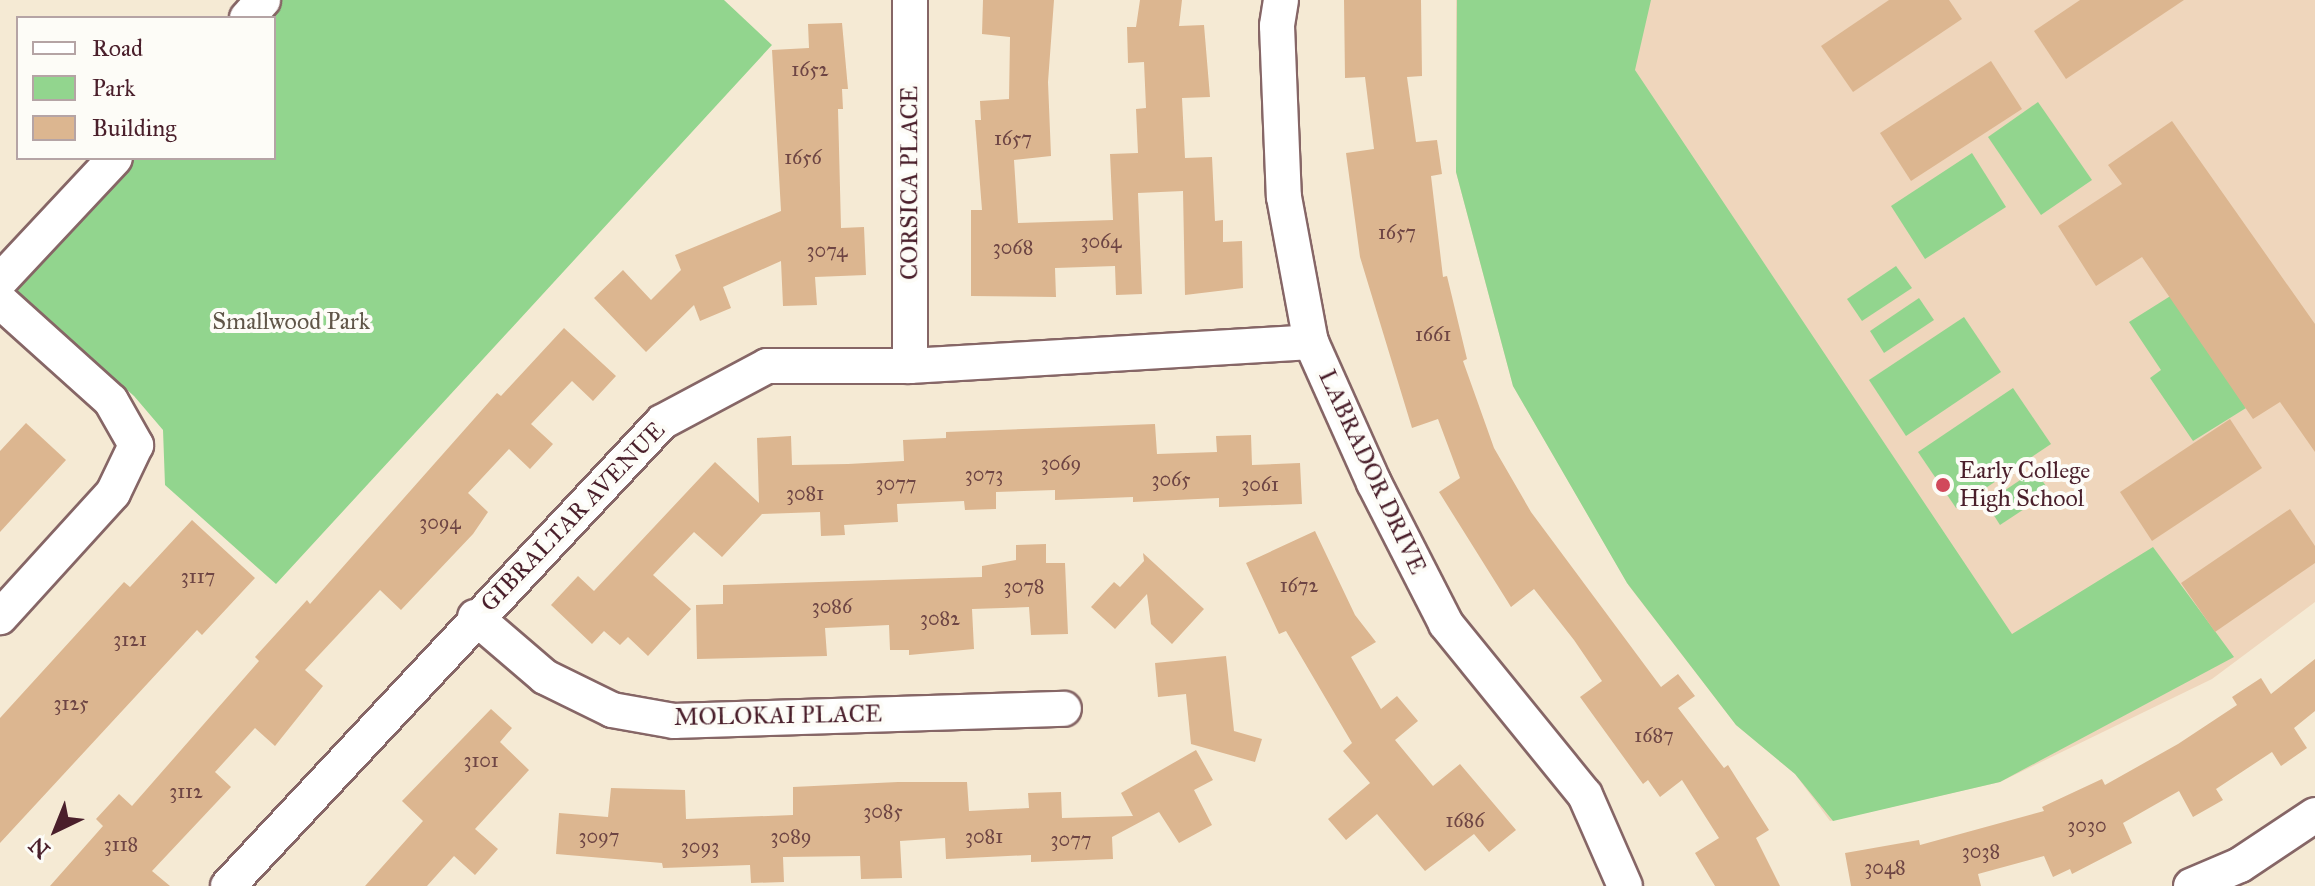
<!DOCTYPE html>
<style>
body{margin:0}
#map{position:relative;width:2315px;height:886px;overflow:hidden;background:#f5ead4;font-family:"IM FELL Great Primer",serif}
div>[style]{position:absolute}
.built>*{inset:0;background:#efd6bc}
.green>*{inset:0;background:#92d58e}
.building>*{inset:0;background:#dcb690}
.roads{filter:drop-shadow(2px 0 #866666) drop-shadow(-2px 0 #866666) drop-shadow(0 2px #866666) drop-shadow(0 -2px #866666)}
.street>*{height:34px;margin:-17px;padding:0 17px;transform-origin:17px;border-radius:17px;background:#fff}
.dots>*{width:22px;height:22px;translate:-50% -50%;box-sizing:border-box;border:4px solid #fdfcf7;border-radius:50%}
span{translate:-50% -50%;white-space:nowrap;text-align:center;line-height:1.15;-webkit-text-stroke:8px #fdfcf7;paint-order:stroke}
.number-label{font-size:20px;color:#6e4544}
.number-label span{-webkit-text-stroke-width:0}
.street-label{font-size:24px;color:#4a1f2b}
.park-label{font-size:24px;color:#605649}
.poi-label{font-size:24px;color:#4a1f2b}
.left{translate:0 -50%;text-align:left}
.legend{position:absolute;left:16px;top:16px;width:260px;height:144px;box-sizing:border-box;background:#fdfcf7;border:2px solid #b5a4a5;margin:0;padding:10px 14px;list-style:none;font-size:24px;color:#4a1f2b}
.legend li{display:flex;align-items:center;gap:16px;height:40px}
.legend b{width:40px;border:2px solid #b5a4a5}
.north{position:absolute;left:16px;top:790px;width:80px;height:80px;-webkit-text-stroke:6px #fdfcf7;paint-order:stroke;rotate:223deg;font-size:22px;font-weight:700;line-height:32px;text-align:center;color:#4a1f2b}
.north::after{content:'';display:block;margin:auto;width:28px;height:36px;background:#4a1f2b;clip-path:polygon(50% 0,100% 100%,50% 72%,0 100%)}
</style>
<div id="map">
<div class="built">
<i style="clip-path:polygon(1456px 0,2315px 0,2315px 602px,2212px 679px,2000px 782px,1830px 821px,1795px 774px,1736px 725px,1629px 586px,1513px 386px,1456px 172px)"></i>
</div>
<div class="green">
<i style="clip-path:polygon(271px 0,724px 0,772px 45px,276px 584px,165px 485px,163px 430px,134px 396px,11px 288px,128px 158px,274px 158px,274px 18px,254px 18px)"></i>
<i style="clip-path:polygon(1457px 0,1651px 0,1635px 70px,2012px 634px,2153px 547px,2234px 657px,2000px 782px,1833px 821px,1795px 774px,1736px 725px,1627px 583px,1513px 386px,1456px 172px)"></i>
<i style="clip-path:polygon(2038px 102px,2092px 180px,2041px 215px,1988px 137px)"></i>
<i style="clip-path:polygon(1972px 153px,2006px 207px,1925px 259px,1891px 206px)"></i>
<i style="clip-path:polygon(1896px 266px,1912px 288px,1862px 321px,1847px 299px)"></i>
<i style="clip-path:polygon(2172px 295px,2246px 408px,2193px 441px,2150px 378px,2161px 370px,2129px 322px)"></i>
<i style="clip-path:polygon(1919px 298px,1934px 320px,1884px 353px,1870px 331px)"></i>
<i style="clip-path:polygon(1964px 317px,2001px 372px,1906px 436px,1869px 380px)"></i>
<i style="clip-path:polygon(2013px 388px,2051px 444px,1956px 508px,1918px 452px)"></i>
<i style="clip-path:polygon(2035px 470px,2050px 492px,2000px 525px,1986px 503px)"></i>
</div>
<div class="building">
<i style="clip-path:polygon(983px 0,1054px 0,1048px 82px,1051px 156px,1014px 160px,1018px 223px,1113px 220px,1110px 154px,1138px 153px,1136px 109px,1146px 108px,1144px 62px,1128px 63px,1127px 27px,1136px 27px,1140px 0,1182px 0,1179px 26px,1204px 25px,1210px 97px,1182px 98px,1185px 158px,1212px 157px,1215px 221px,1223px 220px,1223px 242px,1242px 241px,1243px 288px,1185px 295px,1183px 191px,1138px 193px,1142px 294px,1116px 295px,1115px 266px,1055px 268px,1056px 297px,971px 296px,971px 210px,982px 210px,975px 120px,981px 120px,980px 101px,1009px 99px,1010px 37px,982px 34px)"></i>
<i style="clip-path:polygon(1344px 0,1421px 0,1422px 76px,1407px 77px,1416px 142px,1437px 140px,1442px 174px,1431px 176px,1443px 277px,1447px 276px,1467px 359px,1463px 361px,1494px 448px,1531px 512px,1661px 687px,1678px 674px,1695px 696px,1678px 708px,1724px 768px,1728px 765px,1769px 830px,1756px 838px,1780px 886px,1715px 886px,1695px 853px,1719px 838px,1682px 780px,1660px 797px,1648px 780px,1643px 784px,1580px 697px,1602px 681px,1574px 640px,1534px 589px,1511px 607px,1439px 492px,1460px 478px,1438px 419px,1412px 428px,1360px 257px,1346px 153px,1374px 149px,1365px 77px,1345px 78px)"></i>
<i style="clip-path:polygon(1889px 0,1949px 0,1962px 19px,1853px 92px,1821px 46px)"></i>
<i style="clip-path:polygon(2080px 0,2184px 0,2066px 79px,2034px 31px)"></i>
<i style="clip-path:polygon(842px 23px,848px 89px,842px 89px,843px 109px,838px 109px,841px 228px,864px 227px,866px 275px,815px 277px,817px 305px,783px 306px,781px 261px,723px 287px,731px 308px,700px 321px,694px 305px,646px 352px,594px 298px,623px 270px,651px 300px,681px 270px,675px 255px,781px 211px,772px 50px,809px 48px,808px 24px)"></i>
<i style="clip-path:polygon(1991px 61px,2022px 109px,1911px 181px,1880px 133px)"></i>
<i style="clip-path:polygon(2172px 121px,2315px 324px,2315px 452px,2280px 402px,2253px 419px,2142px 257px,2096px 286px,2058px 226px,2122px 184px,2108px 165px)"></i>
<i style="clip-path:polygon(564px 328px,616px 376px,593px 401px,572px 381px,531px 424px,553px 444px,530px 469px,509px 449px,468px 493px,488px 512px,473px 534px,401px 610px,380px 590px,305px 670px,323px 686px,275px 746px,255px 728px,215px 772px,231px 787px,152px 871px,170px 886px,50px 886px,103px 826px,96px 819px,119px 794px,132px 806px,259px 661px,255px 657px,307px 600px,310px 604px,497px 393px,501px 396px)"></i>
<i style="clip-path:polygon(2230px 419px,2262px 468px,2152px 541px,2120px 492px)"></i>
<i style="clip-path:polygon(26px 423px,66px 460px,0 532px,0 451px)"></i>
<i style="clip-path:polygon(1155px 424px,1157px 454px,1217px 452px,1216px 436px,1251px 435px,1252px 465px,1300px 463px,1302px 504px,1219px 507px,1219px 498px,1133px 502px,1133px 497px,1055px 500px,1055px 490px,996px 492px,996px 509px,965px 510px,964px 501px,897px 504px,898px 522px,844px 525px,845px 535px,821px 536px,820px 512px,762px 514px,722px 557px,694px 532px,653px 575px,691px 609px,648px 656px,628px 637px,620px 645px,604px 631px,592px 644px,551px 605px,578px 576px,594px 591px,715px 462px,759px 503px,757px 438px,791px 436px,792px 465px,848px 464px,904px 461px,903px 440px,946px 438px,946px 432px)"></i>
<i style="clip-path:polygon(2290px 509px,2315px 546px,2315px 563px,2215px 632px,2181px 583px)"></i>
<i style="clip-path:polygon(192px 520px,255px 578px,202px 635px,197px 630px,0 843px,0 718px,124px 582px,130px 587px)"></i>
<i style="clip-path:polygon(1315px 531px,1355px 615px,1376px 642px,1351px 657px,1381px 709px,1397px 696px,1418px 721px,1395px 740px,1433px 786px,1460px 764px,1516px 830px,1489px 852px,1474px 834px,1425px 871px,1377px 814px,1346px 840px,1328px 819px,1370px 783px,1343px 751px,1352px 743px,1286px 631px,1279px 634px,1246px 563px)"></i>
<i style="clip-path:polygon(1046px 544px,1046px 563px,1065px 563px,1068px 634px,1031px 635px,1029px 607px,972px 609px,974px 649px,909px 655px,909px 650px,890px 650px,889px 625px,825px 628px,827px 656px,697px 659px,696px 605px,723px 604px,723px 585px,982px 577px,982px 566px,1016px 560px,1016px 545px)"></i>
<i style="clip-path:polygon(1143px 553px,1204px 609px,1172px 644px,1151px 624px,1147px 594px,1115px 629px,1091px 607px,1114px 582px,1120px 587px,1144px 561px)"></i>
<i style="clip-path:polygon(1226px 656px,1234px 731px,1262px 739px,1255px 762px,1191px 744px,1186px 694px,1158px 697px,1155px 663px)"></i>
<i style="clip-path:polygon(2315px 659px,2315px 711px,2294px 728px,2307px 748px,2281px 766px,2272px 752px,2216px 789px,2223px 800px,2193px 817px,2179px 791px,2123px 823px,2132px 843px,2072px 874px,2070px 869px,2053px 877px,2044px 856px,1978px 874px,1981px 886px,1851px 886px,1845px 853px,1919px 840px,1920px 845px,2044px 811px,2042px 807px,2102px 779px,2105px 785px,2178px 744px,2237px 705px,2232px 697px,2261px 678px,2271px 694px)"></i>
<i style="clip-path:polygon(491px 709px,512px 728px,500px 742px,529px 770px,475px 829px,498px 849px,475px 875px,454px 856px,427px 886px,365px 886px,423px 821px,402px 801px)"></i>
<i style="clip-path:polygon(1196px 750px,1213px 780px,1194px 790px,1212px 825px,1179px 843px,1159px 812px,1112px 837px,1113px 859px,1031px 862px,1031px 855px,946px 859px,945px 838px,900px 841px,902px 878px,861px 879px,860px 856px,783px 857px,784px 882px,751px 883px,750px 865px,663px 868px,662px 863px,556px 854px,559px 813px,608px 817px,611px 788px,685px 790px,686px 819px,793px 815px,793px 787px,898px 782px,967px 782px,969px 811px,1029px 808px,1028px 793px,1061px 792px,1062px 818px,1133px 816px,1121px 793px)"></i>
</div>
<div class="roads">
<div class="street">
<i style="left:1281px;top:0;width:26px;rotate:99deg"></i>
<i style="left:1277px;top:26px;width:171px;rotate:87.7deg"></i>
<i style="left:1284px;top:197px;width:147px;rotate:79.5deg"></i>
<i style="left:1311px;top:342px;width:154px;rotate:65.9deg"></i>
<i style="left:1374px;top:483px;width:158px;rotate:62.9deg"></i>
<i style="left:1446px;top:624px;width:220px;rotate:50.9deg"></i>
<i style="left:1585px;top:795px;width:99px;rotate:66.3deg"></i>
<i style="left:247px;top:18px;width:24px;rotate:-48deg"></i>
<i style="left:0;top:281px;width:168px;rotate:-46.9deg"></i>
<i style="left:0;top:301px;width:149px;rotate:42deg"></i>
<i style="left:111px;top:401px;width:51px;rotate:60.4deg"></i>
<i style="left:136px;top:445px;width:53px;rotate:115.6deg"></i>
<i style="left:113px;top:493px;width:168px;rotate:132.3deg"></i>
<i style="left:910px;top:366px;width:366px;rotate:-90deg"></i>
<i style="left:475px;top:617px;width:92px;rotate:40.6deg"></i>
<i style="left:545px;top:677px;width:75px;rotate:26.2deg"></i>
<i style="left:612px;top:710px;width:63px;rotate:10.1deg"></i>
<i style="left:674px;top:721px;width:390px;rotate:-1.8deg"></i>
<i style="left:228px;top:886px;width:635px;rotate:-46.91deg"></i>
<i style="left:662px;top:422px;width:119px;rotate:-28.1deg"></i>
<i style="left:767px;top:366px;width:143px"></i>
<i style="left:910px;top:366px;width:402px;rotate:-3.4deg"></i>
<i style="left:2191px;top:886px;width:53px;rotate:-23.2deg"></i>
<i style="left:2240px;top:865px;width:90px;rotate:-33.7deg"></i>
</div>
</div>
<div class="dots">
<i style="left:1943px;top:485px;background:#d1495b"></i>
</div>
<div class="number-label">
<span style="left:810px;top:69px">1652</span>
<span style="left:1013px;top:138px">1657</span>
<span style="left:803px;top:157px">1656</span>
<span style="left:1397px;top:232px">1657</span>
<span style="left:1101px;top:241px">3064</span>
<span style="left:1013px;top:247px">3068</span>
<span style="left:827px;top:250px">3074</span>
<span style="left:1433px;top:334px">1661</span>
<span style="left:1061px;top:463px">3069</span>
<span style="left:984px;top:474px">3073</span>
<span style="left:1171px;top:479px">3065</span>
<span style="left:896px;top:483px">3077</span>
<span style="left:1260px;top:484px">3061</span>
<span style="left:805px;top:493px">3081</span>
<span style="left:440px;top:522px">3094</span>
<span style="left:198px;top:576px">3117</span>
<span style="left:1299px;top:585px">1672</span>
<span style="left:1024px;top:586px">3078</span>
<span style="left:832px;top:606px">3086</span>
<span style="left:940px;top:618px">3082</span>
<span style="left:130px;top:639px">3121</span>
<span style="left:71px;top:703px">3125</span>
<span style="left:1654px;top:735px">1687</span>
<span style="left:481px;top:760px">3101</span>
<span style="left:186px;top:791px">3112</span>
<span style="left:883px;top:811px">3085</span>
<span style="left:1465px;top:820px">1686</span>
<span style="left:2087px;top:825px">3030</span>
<span style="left:599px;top:836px">3097</span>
<span style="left:791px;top:836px">3089</span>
<span style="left:984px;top:836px">3081</span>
<span style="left:1071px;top:839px">3077</span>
<span style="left:121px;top:844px">3118</span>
<span style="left:700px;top:846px">3093</span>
<span style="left:1981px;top:851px">3038</span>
<span style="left:1885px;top:867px">3048</span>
</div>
<div class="street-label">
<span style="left:910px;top:183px;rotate:-90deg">CORSICA PLACE</span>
<span style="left:1372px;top:472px;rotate:65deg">LABRADOR DRIVE</span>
<span style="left:573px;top:517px;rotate:-46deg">GIBRALTAR AVENUE</span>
<span style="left:778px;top:716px;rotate:-1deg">MOLOKAI PLACE</span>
</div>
<div class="park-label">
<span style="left:291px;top:322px">Smallwood Park</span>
</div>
<div class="poi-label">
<span class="left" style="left:1959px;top:485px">Early College<br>High School</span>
</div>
<ul class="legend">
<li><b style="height:10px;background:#fff"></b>Road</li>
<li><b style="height:22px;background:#92d58e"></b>Park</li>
<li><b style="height:22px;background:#dcb690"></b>Building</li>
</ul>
<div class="north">N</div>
</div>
